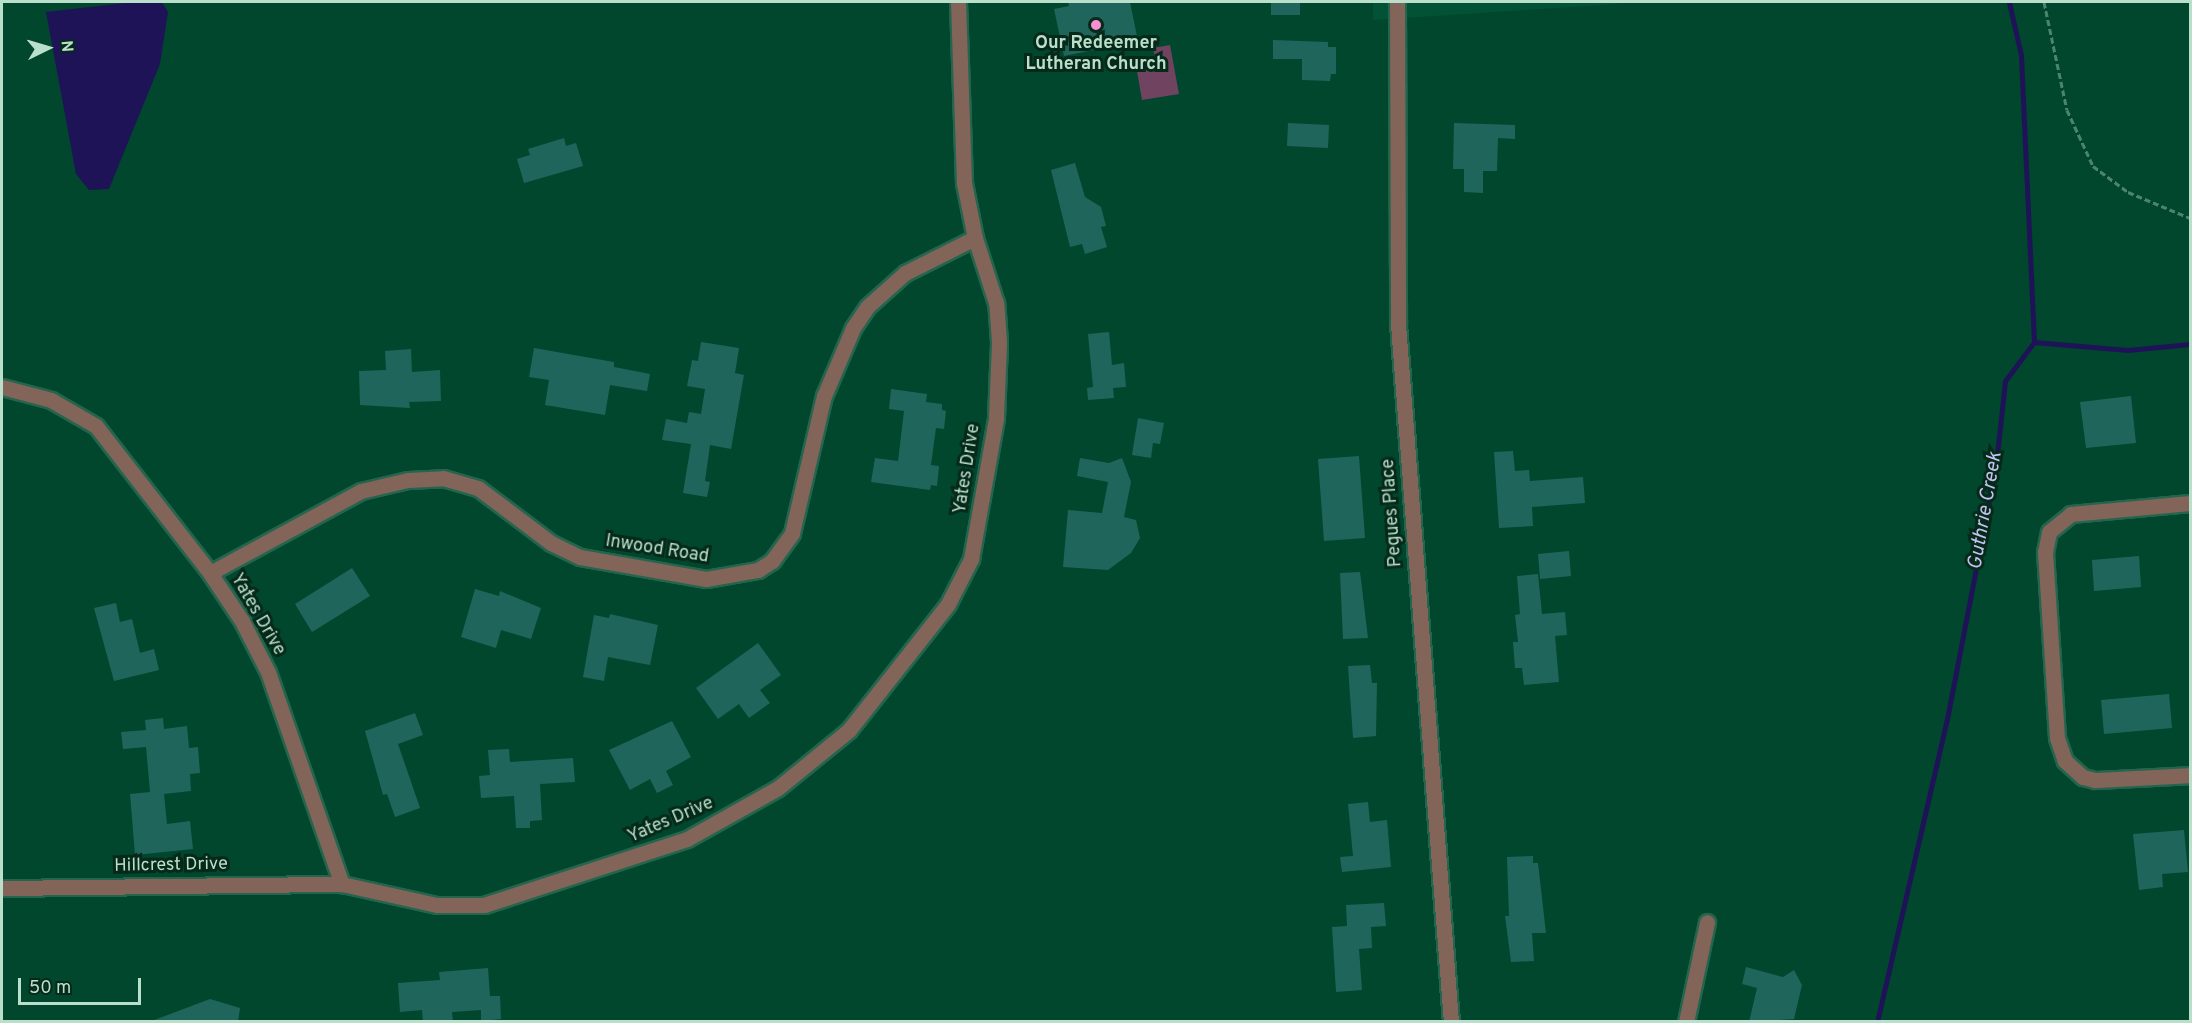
<!DOCTYPE html>
<style>
body{margin:0}
#map{position:relative;width:2192px;height:1023px;overflow:hidden;background:#00472e;font-family:Overpass,sans-serif}
div>[style]{position:absolute}
.built>*{inset:0;background:#025336}
.green>*{inset:0;background:#704460}
.water>*{inset:0;background:#1e1357}
.stream>*{height:5px;margin:-2.5px;padding:0 2.5px;transform-origin:2.5px;border-radius:2.5px;background:#1e1357}
.building>*{inset:0;background:#20655b}
.path>*{height:3px;margin-top:-1.5px;transform-origin:0;background:repeating-linear-gradient(90deg,#4b856e 0 6px,transparent 0 9px)}
.roads{filter:drop-shadow(2px 0 #25654d) drop-shadow(-2px 0 #25654d) drop-shadow(0 2px #25654d) drop-shadow(0 -2px #25654d)}
.minor>*{height:15px;margin:-7.5px;padding:0 7.5px;transform-origin:7.5px;border-radius:7.5px;background:#836459}
.dots>*{width:16px;height:16px;translate:-50% -50%;box-sizing:border-box;border:3px solid #06291a;border-radius:50%}
span{translate:-50% -50%;white-space:nowrap;text-align:center;line-height:1.15;-webkit-text-stroke:6px #06291a;paint-order:stroke}
.poi-label{font-size:18px;color:#badfcb;font-weight:700}
.street-label{font-size:18px;color:#badfcb}
.water-label{font-size:20px;color:#c1c4ee;font-style:italic}
.frame{position:absolute;inset:0;border:3px solid #badfcb;pointer-events:none}
.north{position:absolute;left:18px;top:18px;width:60px;height:60px;-webkit-text-stroke:4px #06291a;paint-order:stroke;rotate:85deg;font-size:16px;font-weight:700;line-height:24px;text-align:center;color:#badfcb}
.north::after{content:'';display:block;margin:auto;width:21px;height:27px;background:#badfcb;clip-path:polygon(50% 0,100% 100%,50% 72%,0 100%)}
.scale{position:absolute;left:18px;top:978px;width:123px;height:27px;box-sizing:border-box;border:3px solid #badfcb;border-top:0;padding-left:8px;font-size:18px;line-height:21px;white-space:nowrap;color:#badfcb;-webkit-text-stroke:4px #06291a;paint-order:stroke}
</style>
<div id="map">
<div class="built">
<i style="clip-path:polygon(1373px 2px,1617px 2px,1617px 4px,1373px 20px)"></i>
</div>
<div class="green">
<i style="clip-path:polygon(1170px 45px,1179px 94px,1142px 100px,1137px 71px,1157px 67px,1153px 48px)"></i>
</div>
<div class="water">
<i style="clip-path:polygon(134px 2px,162px 2px,168px 12px,160px 64px,109px 189px,89px 190px,76px 174px,46px 12px)"></i>
</div>
<div class="stream">
<i style="left:2034px;top:342px;width:94px;rotate:4.9deg"></i>
<i style="left:2128px;top:350px;width:62px;rotate:-5.5deg"></i>
<i style="left:1877px;top:1022px;width:311px;rotate:-77deg"></i>
<i style="left:1947px;top:719px;width:260px;rotate:-79.1deg"></i>
<i style="left:1996px;top:464px;width:83px;rotate:-83.8deg"></i>
<i style="left:2005px;top:381px;width:49px;rotate:-53.4deg"></i>
<i style="left:2034px;top:342px;width:287px;rotate:-92.6deg"></i>
<i style="left:2021px;top:55px;width:54px;rotate:-102.8deg"></i>
</div>
<div class="building">
<i style="clip-path:polygon(1068px 2px,1130px 2px,1138px 41px,1064px 56px,1054px 9px,1069px 6px)"></i>
<i style="clip-path:polygon(1271px 2px,1300px 2px,1300px 15px,1271px 15px)"></i>
<i style="clip-path:polygon(1273px 40px,1328px 42px,1328px 47px,1336px 47px,1336px 74px,1331px 74px,1330px 81px,1302px 80px,1302px 59px,1273px 59px)"></i>
<i style="clip-path:polygon(1288px 123px,1329px 125px,1328px 148px,1287px 146px)"></i>
<i style="clip-path:polygon(1454px 123px,1515px 125px,1515px 139px,1498px 138px,1497px 171px,1483px 171px,1483px 193px,1464px 192px,1464px 169px,1453px 169px)"></i>
<i style="clip-path:polygon(564px 138px,566px 146px,576px 143px,583px 166px,524px 183px,517px 159px,530px 155px,528px 149px)"></i>
<i style="clip-path:polygon(1075px 163px,1085px 197px,1101px 207px,1106px 226px,1101px 227px,1107px 247px,1085px 254px,1082px 244px,1070px 247px,1051px 170px)"></i>
<i style="clip-path:polygon(1109px 332px,1112px 365px,1124px 363px,1126px 387px,1113px 388px,1114px 398px,1088px 400px,1087px 388px,1093px 387px,1088px 334px)"></i>
<i style="clip-path:polygon(701px 342px,739px 348px,735px 373px,744px 375px,731px 449px,710px 445px,705px 481px,710px 482px,707px 497px,683px 493px,691px 444px,662px 440px,666px 419px,687px 423px,689px 412px,701px 414px,705px 389px,687px 386px,692px 360px,698px 361px)"></i>
<i style="clip-path:polygon(534px 348px,614px 362px,614px 367px,650px 374px,647px 391px,610px 385px,605px 415px,545px 405px,549px 380px,529px 377px)"></i>
<i style="clip-path:polygon(411px 349px,412px 372px,440px 370px,441px 401px,409px 402px,410px 408px,360px 405px,359px 371px,386px 370px,385px 351px)"></i>
<i style="clip-path:polygon(891px 389px,927px 394px,926px 402px,942px 404px,942px 410px,946px 411px,944px 429px,936px 428px,931px 465px,939px 466px,937px 486px,931px 485px,930px 490px,871px 482px,875px 458px,898px 461px,904px 411px,889px 409px)"></i>
<i style="clip-path:polygon(2131px 396px,2136px 443px,2086px 448px,2080px 402px)"></i>
<i style="clip-path:polygon(1138px 418px,1164px 423px,1160px 444px,1153px 443px,1151px 458px,1132px 455px)"></i>
<i style="clip-path:polygon(1513px 451px,1515px 471px,1529px 470px,1530px 481px,1583px 477px,1585px 503px,1532px 507px,1533px 526px,1499px 528px,1494px 452px)"></i>
<i style="clip-path:polygon(1359px 456px,1365px 538px,1324px 541px,1318px 459px)"></i>
<i style="clip-path:polygon(1080px 458px,1109px 463px,1122px 458px,1131px 482px,1124px 517px,1136px 520px,1140px 538px,1131px 553px,1108px 570px,1063px 567px,1068px 510px,1102px 513px,1108px 482px,1077px 476px)"></i>
<i style="clip-path:polygon(1569px 551px,1571px 576px,1540px 579px,1538px 554px)"></i>
<i style="clip-path:polygon(2139px 556px,2141px 587px,2094px 591px,2092px 560px)"></i>
<i style="clip-path:polygon(352px 568px,370px 596px,312px 632px,295px 604px)"></i>
<i style="clip-path:polygon(1360px 572px,1368px 638px,1343px 639px,1340px 573px)"></i>
<i style="clip-path:polygon(1538px 574px,1542px 614px,1565px 612px,1567px 635px,1555px 636px,1559px 682px,1524px 685px,1522px 668px,1515px 668px,1513px 642px,1518px 642px,1515px 615px,1520px 614px,1517px 576px)"></i>
<i style="clip-path:polygon(475px 589px,499px 596px,500px 591px,541px 608px,531px 639px,501px 630px,496px 648px,461px 637px)"></i>
<i style="clip-path:polygon(116px 603px,120px 622px,132px 619px,140px 653px,154px 649px,159px 670px,114px 681px,94px 608px)"></i>
<i style="clip-path:polygon(610px 614px,658px 625px,650px 665px,608px 657px,604px 681px,583px 677px,594px 615px,609px 618px)"></i>
<i style="clip-path:polygon(758px 643px,781px 675px,760px 690px,770px 703px,749px 718px,739px 704px,718px 719px,696px 688px)"></i>
<i style="clip-path:polygon(1370px 665px,1372px 683px,1377px 683px,1376px 736px,1353px 738px,1348px 666px)"></i>
<i style="clip-path:polygon(2169px 694px,2172px 728px,2104px 734px,2101px 700px)"></i>
<i style="clip-path:polygon(415px 713px,423px 735px,398px 744px,420px 808px,395px 817px,387px 794px,383px 795px,365px 731px)"></i>
<i style="clip-path:polygon(163px 718px,164px 729px,187px 726px,189px 748px,198px 747px,200px 773px,190px 774px,191px 791px,164px 794px,167px 824px,190px 821px,193px 849px,135px 855px,130px 794px,150px 792px,146px 747px,123px 749px,121px 732px,146px 730px,145px 720px)"></i>
<i style="clip-path:polygon(672px 721px,691px 757px,666px 771px,673px 785px,657px 793px,650px 779px,630px 790px,609px 750px)"></i>
<i style="clip-path:polygon(509px 749px,510px 762px,573px 758px,575px 782px,540px 784px,542px 820px,530px 821px,530px 828px,516px 828px,514px 796px,481px 798px,479px 776px,490px 775px,488px 750px)"></i>
<i style="clip-path:polygon(1368px 802px,1370px 822px,1387px 820px,1391px 867px,1342px 872px,1340px 857px,1353px 856px,1348px 804px)"></i>
<i style="clip-path:polygon(2184px 830px,2188px 872px,2162px 874px,2163px 887px,2139px 890px,2133px 834px)"></i>
<i style="clip-path:polygon(1533px 856px,1533px 863px,1538px 863px,1546px 933px,1532px 933px,1534px 961px,1511px 962px,1505px 916px,1509px 916px,1507px 857px)"></i>
<i style="clip-path:polygon(1384px 903px,1386px 926px,1371px 927px,1372px 948px,1359px 949px,1362px 990px,1336px 992px,1332px 927px,1347px 926px,1346px 905px)"></i>
<i style="clip-path:polygon(1746px 967px,1783px 977px,1794px 970px,1802px 985px,1794px 1019px,1749px 1022px,1757px 988px,1742px 984px)"></i>
<i style="clip-path:polygon(488px 968px,490px 996px,500px 996px,501px 1019px,481px 1021px,481px 1010px,452px 1012px,453px 1022px,423px 1022px,422px 1010px,400px 1012px,398px 983px,440px 980px,439px 972px)"></i>
<i style="clip-path:polygon(210px 999px,240px 1008px,238px 1022px,149px 1022px)"></i>
</div>
<div class="path">
<i style="left:2044px;top:2px;width:110px;rotate:78deg"></i>
<i style="left:2067px;top:110px;width:62px;rotate:65.1deg"></i>
<i style="left:2093px;top:166px;width:44px;rotate:36.6deg"></i>
<i style="left:2128px;top:192px;width:67px;rotate:22.8deg"></i>
</div>
<div class="roads">
<div class="minor">
<i style="left:1397px;top:2px;width:322px;rotate:89.8deg"></i>
<i style="left:1398px;top:324px;width:700px;rotate:85.66deg"></i>
<i style="left:2px;top:387px;width:51px;rotate:14.9deg"></i>
<i style="left:51px;top:400px;width:52px;rotate:30deg"></i>
<i style="left:96px;top:426px;width:186px;rotate:52.2deg"></i>
<i style="left:210px;top:573px;width:58px;rotate:56.3deg"></i>
<i style="left:242px;top:621px;width:57px;rotate:63deg"></i>
<i style="left:268px;top:672px;width:225px;rotate:70.8deg"></i>
<i style="left:342px;top:884px;width:97px;rotate:12.5deg"></i>
<i style="left:437px;top:905px;width:47px"></i>
<i style="left:484px;top:905px;width:213px;rotate:-18deg"></i>
<i style="left:687px;top:839px;width:104px;rotate:-29.3deg"></i>
<i style="left:778px;top:788px;width:92px;rotate:-39.2deg"></i>
<i style="left:849px;top:730px;width:160px;rotate:-51.8deg"></i>
<i style="left:948px;top:604px;width:51px;rotate:-62.9deg"></i>
<i style="left:971px;top:559px;width:143px;rotate:-79.9deg"></i>
<i style="left:996px;top:418px;width:76px;rotate:-87.7deg"></i>
<i style="left:999px;top:342px;width:39px;rotate:-94deg"></i>
<i style="left:996px;top:303px;width:68px;rotate:-107.9deg"></i>
<i style="left:975px;top:238px;width:56px;rotate:-101.3deg"></i>
<i style="left:964px;top:183px;width:181px;rotate:-91.9deg"></i>
<i style="left:2190px;top:503px;width:120px;rotate:174.7deg"></i>
<i style="left:2071px;top:514px;width:28px;rotate:141deg"></i>
<i style="left:2049px;top:532px;width:20px;rotate:101deg"></i>
<i style="left:2045px;top:552px;width:186px;rotate:86.3deg"></i>
<i style="left:2057px;top:738px;width:24px;rotate:71deg"></i>
<i style="left:2065px;top:761px;width:24px;rotate:42deg"></i>
<i style="left:2083px;top:777px;width:12px;rotate:14deg"></i>
<i style="left:2095px;top:780px;width:95px;rotate:-3deg"></i>
<i style="left:210px;top:573px;width:172px;rotate:-28.5deg"></i>
<i style="left:361px;top:491px;width:48px;rotate:-13.2deg"></i>
<i style="left:408px;top:480px;width:35px;rotate:-3deg"></i>
<i style="left:443px;top:478px;width:36px;rotate:16deg"></i>
<i style="left:478px;top:488px;width:91px;rotate:37deg"></i>
<i style="left:551px;top:543px;width:32px;rotate:26deg"></i>
<i style="left:580px;top:557px;width:128px;rotate:9.9deg"></i>
<i style="left:706px;top:579px;width:53px;rotate:-9.8deg"></i>
<i style="left:758px;top:570px;width:17px;rotate:-33deg"></i>
<i style="left:772px;top:561px;width:34px;rotate:-54deg"></i>
<i style="left:792px;top:533px;width:141px;rotate:-76.9deg"></i>
<i style="left:824px;top:396px;width:74px;rotate:-66.9deg"></i>
<i style="left:853px;top:328px;width:25px;rotate:-56deg"></i>
<i style="left:867px;top:307px;width:51px;rotate:-41.8deg"></i>
<i style="left:905px;top:273px;width:78px;rotate:-26.6deg"></i>
<i style="left:2px;top:888px;width:340px;rotate:-0.7deg"></i>
<i style="left:1686px;top:1022px;width:102px;rotate:-78.1deg"></i>
</div>
</div>
<div class="dots">
<i style="left:1096px;top:25px;background:#f591d2"></i>
</div>
<div class="poi-label">
<span style="left:1096px;top:55px">Our Redeemer<br>Lutheran Church</span>
</div>
<div class="street-label">
<span style="left:968px;top:469px;rotate:-81deg">Yates Drive</span>
<span style="left:1393px;top:513px;rotate:-94deg">Pegues Place</span>
<span style="left:657px;top:550px;rotate:9deg">Inwood Road</span>
<span style="left:257px;top:615px;rotate:60deg">Yates Drive</span>
<span style="left:671px;top:821px;rotate:-23deg">Yates Drive</span>
<span style="left:171px;top:866px;rotate:-1deg">Hillcrest Drive</span>
</div>
<div class="water-label">
<span style="left:1986px;top:511px;rotate:-80deg">Guthrie Creek</span>
</div>
<div class="frame"></div>
<div class="north">N</div>
<div class="scale">50 m</div>
</div>
